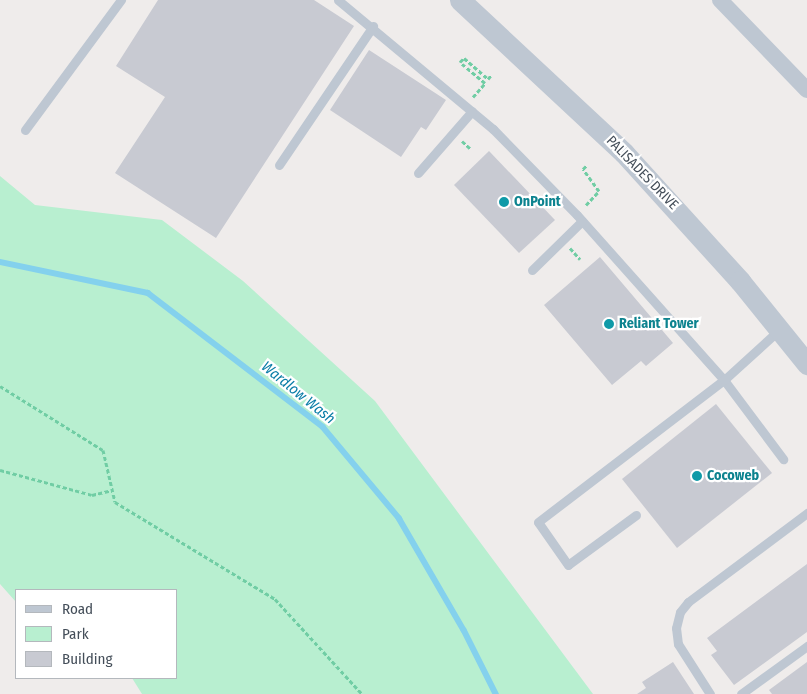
<!DOCTYPE html>
<style>
body{margin:0}
#map{position:relative;width:807px;height:694px;overflow:hidden;background:#efeceb;font-family:"Fira Sans Condensed",sans-serif}
div>[style]{position:absolute}
.green>*{inset:0;background:#b8efd0}
.stream>*{height:5.5px;margin:-2.75px;padding:0 2.75px;transform-origin:2.75px;border-radius:2.75px;background:#84d1ed}
.building>*{inset:0;background:#c8cad2}
.path>*{height:3px;margin-top:-1.5px;transform-origin:0;background:repeating-linear-gradient(90deg,#70cda4 0 4px,transparent 0 6.5px)}
.service>*{height:9px;margin:-4.5px;padding:0 4.5px;transform-origin:4.5px;border-radius:4.5px;background:#bec7d2}
.minor>*{height:16px;margin:-8px;padding:0 8px;transform-origin:8px;border-radius:8px;background:#bec7d2}
.tertiary>*{height:21px;margin:-10.5px;padding:0 10.5px;transform-origin:10.5px;border-radius:10.5px;background:#bec7d2}
.dots>*{width:14px;height:14px;translate:-50% -50%;box-sizing:border-box;border:2px solid #fff;border-radius:50%}
span{translate:-50% -50%;white-space:nowrap;text-align:center;line-height:1.15;-webkit-text-stroke:4.5px #fff;paint-order:stroke}
.street-label{font-size:14px;color:#444e59}
.culture-label{font-size:14px;color:#0d838f;font-weight:700}
.left{translate:0 -50%;text-align:left}
.water-label{font-size:15px;color:#0a7da7;font-style:italic}
.legend{position:absolute;left:15px;top:589px;width:162px;height:90px;box-sizing:border-box;background:#fff;border:1px solid #b4b8bd;margin:0;padding:6px 9px;list-style:none;font-size:15px;color:#444e59}
.legend li{display:flex;align-items:center;gap:10px;height:25px}
.legend b{width:25px;border:1px solid #b4b8bd}
</style>
<div id="map">
<div class="green">
<i style="clip-path:polygon(0 176px,35px 205px,162px 220px,243px 281px,375px 401px,593px 694px,142px 694px,132px 678px,176px 678px,176px 590px,16px 590px,16px 602px,0 584px)"></i>
</div>
<div class="stream">
<i style="left:0;top:262px;width:151px;rotate:11.8deg"></i>
<i style="left:148px;top:293px;width:220px;rotate:37.4deg"></i>
<i style="left:323px;top:427px;width:119px;rotate:50.1deg"></i>
<i style="left:399px;top:518px;width:129px;rotate:59.9deg"></i>
<i style="left:464px;top:630px;width:72px;rotate:63.4deg"></i>
</div>
<div class="building">
<i style="clip-path:polygon(158px 0,314px 0,354px 26px,216px 238px,115px 173px,165px 97px,116px 66px)"></i>
<i style="clip-path:polygon(369px 50px,446px 100px,426px 130px,421px 127px,401px 157px,330px 110px)"></i>
<i style="clip-path:polygon(489px 151px,555px 220px,519px 253px,454px 185px)"></i>
<i style="clip-path:polygon(600px 257px,673px 343px,646px 366px,641px 361px,612px 385px,544px 305px)"></i>
<i style="clip-path:polygon(716px 404px,772px 473px,677px 548px,622px 479px)"></i>
<i style="clip-path:polygon(807px 564px,807px 632px,734px 685px,711px 655px,717px 651px,707px 638px)"></i>
<i style="clip-path:polygon(673px 662px,694px 694px,637px 694px,646px 688px,642px 682px)"></i>
<i style="clip-path:polygon(807px 662px,807px 694px,772px 694px,769px 690px)"></i>
</div>
<div class="path">
<i style="left:473px;top:97px;width:18px;rotate:-49deg"></i>
<i style="left:485px;top:83px;width:33px;rotate:-140deg"></i>
<i style="left:460px;top:62px;width:6px;rotate:-45deg"></i>
<i style="left:464px;top:58px;width:32px;rotate:41deg"></i>
<i style="left:488px;top:79px;width:6px;rotate:-51deg"></i>
<i style="left:462px;top:141px;width:12px;rotate:42deg"></i>
<i style="left:586px;top:205px;width:19px;rotate:-47deg"></i>
<i style="left:599px;top:191px;width:27px;rotate:-126deg"></i>
<i style="left:583px;top:169px;width:6px;rotate:-45deg"></i>
<i style="left:570px;top:248px;width:15px;rotate:48deg"></i>
<i style="left:0;top:386px;width:121px;rotate:31.9deg"></i>
<i style="left:103px;top:450px;width:53px;rotate:77deg"></i>
<i style="left:115px;top:502px;width:187px;rotate:31.2deg"></i>
<i style="left:275px;top:599px;width:129px;rotate:47.5deg"></i>
<i style="left:0;top:470px;width:95px;rotate:15.2deg"></i>
<i style="left:92px;top:495px;width:21px;rotate:-14deg"></i>
</div>
<div class="service">
<i style="left:338px;top:0;width:202px;rotate:39.8deg"></i>
<i style="left:493px;top:129px;width:120px;rotate:45.7deg"></i>
<i style="left:577px;top:215px;width:221px;rotate:48.3deg"></i>
<i style="left:724px;top:380px;width:99px;rotate:53.2deg"></i>
<i style="left:25px;top:130px;width:162px;rotate:-53.6deg"></i>
<i style="left:279px;top:165px;width:168px;rotate:-55.9deg"></i>
<i style="left:418px;top:173px;width:82px;rotate:-48.9deg"></i>
<i style="left:532px;top:270px;width:70px;rotate:-44.4deg"></i>
<i style="left:636px;top:515px;width:84px;rotate:143.7deg"></i>
<i style="left:568px;top:565px;width:52px;rotate:-124.9deg"></i>
<i style="left:538px;top:522px;width:234px;rotate:-37.4deg"></i>
<i style="left:724px;top:380px;width:76px;rotate:-42.3deg"></i>
<i style="left:710px;top:694px;width:59px;rotate:-122.6deg"></i>
<i style="left:678px;top:644px;width:16px;rotate:-97deg"></i>
<i style="left:676px;top:628px;width:16px;rotate:-76deg"></i>
<i style="left:680px;top:612px;width:13px;rotate:-51deg"></i>
<i style="left:688px;top:602px;width:149px;rotate:-36.8deg"></i>
<i style="left:741px;top:694px;width:82px;rotate:-36deg"></i>
</div>
<div class="minor">
<i style="left:720px;top:0;width:125px;rotate:46deg"></i>
</div>
<div class="tertiary">
<i style="left:460px;top:0;width:224px;rotate:43deg"></i>
<i style="left:624px;top:153px;width:173px;rotate:47.8deg"></i>
<i style="left:740px;top:281px;width:107px;rotate:51.1deg"></i>
</div>
<div class="dots">
<i style="left:504px;top:202px;background:#0f9aa8"></i>
<i style="left:609px;top:324px;background:#0f9aa8"></i>
<i style="left:697px;top:476px;background:#0f9aa8"></i>
</div>
<div class="street-label">
<span style="left:642px;top:173px;rotate:46deg">PALISADES DRIVE</span>
</div>
<div class="culture-label">
<span class="left" style="left:514px;top:202px">OnPoint</span>
<span class="left" style="left:619px;top:324px">Reliant Tower</span>
<span class="left" style="left:707px;top:476px">Cocoweb</span>
</div>
<div class="water-label">
<span style="left:298px;top:393px;rotate:39deg">Wardlow Wash</span>
</div>
<ul class="legend">
<li><b style="height:6px;background:#bec7d2"></b>Road</li>
<li><b style="height:14px;background:#b8efd0"></b>Park</li>
<li><b style="height:14px;background:#c8cad2"></b>Building</li>
</ul>
</div>
